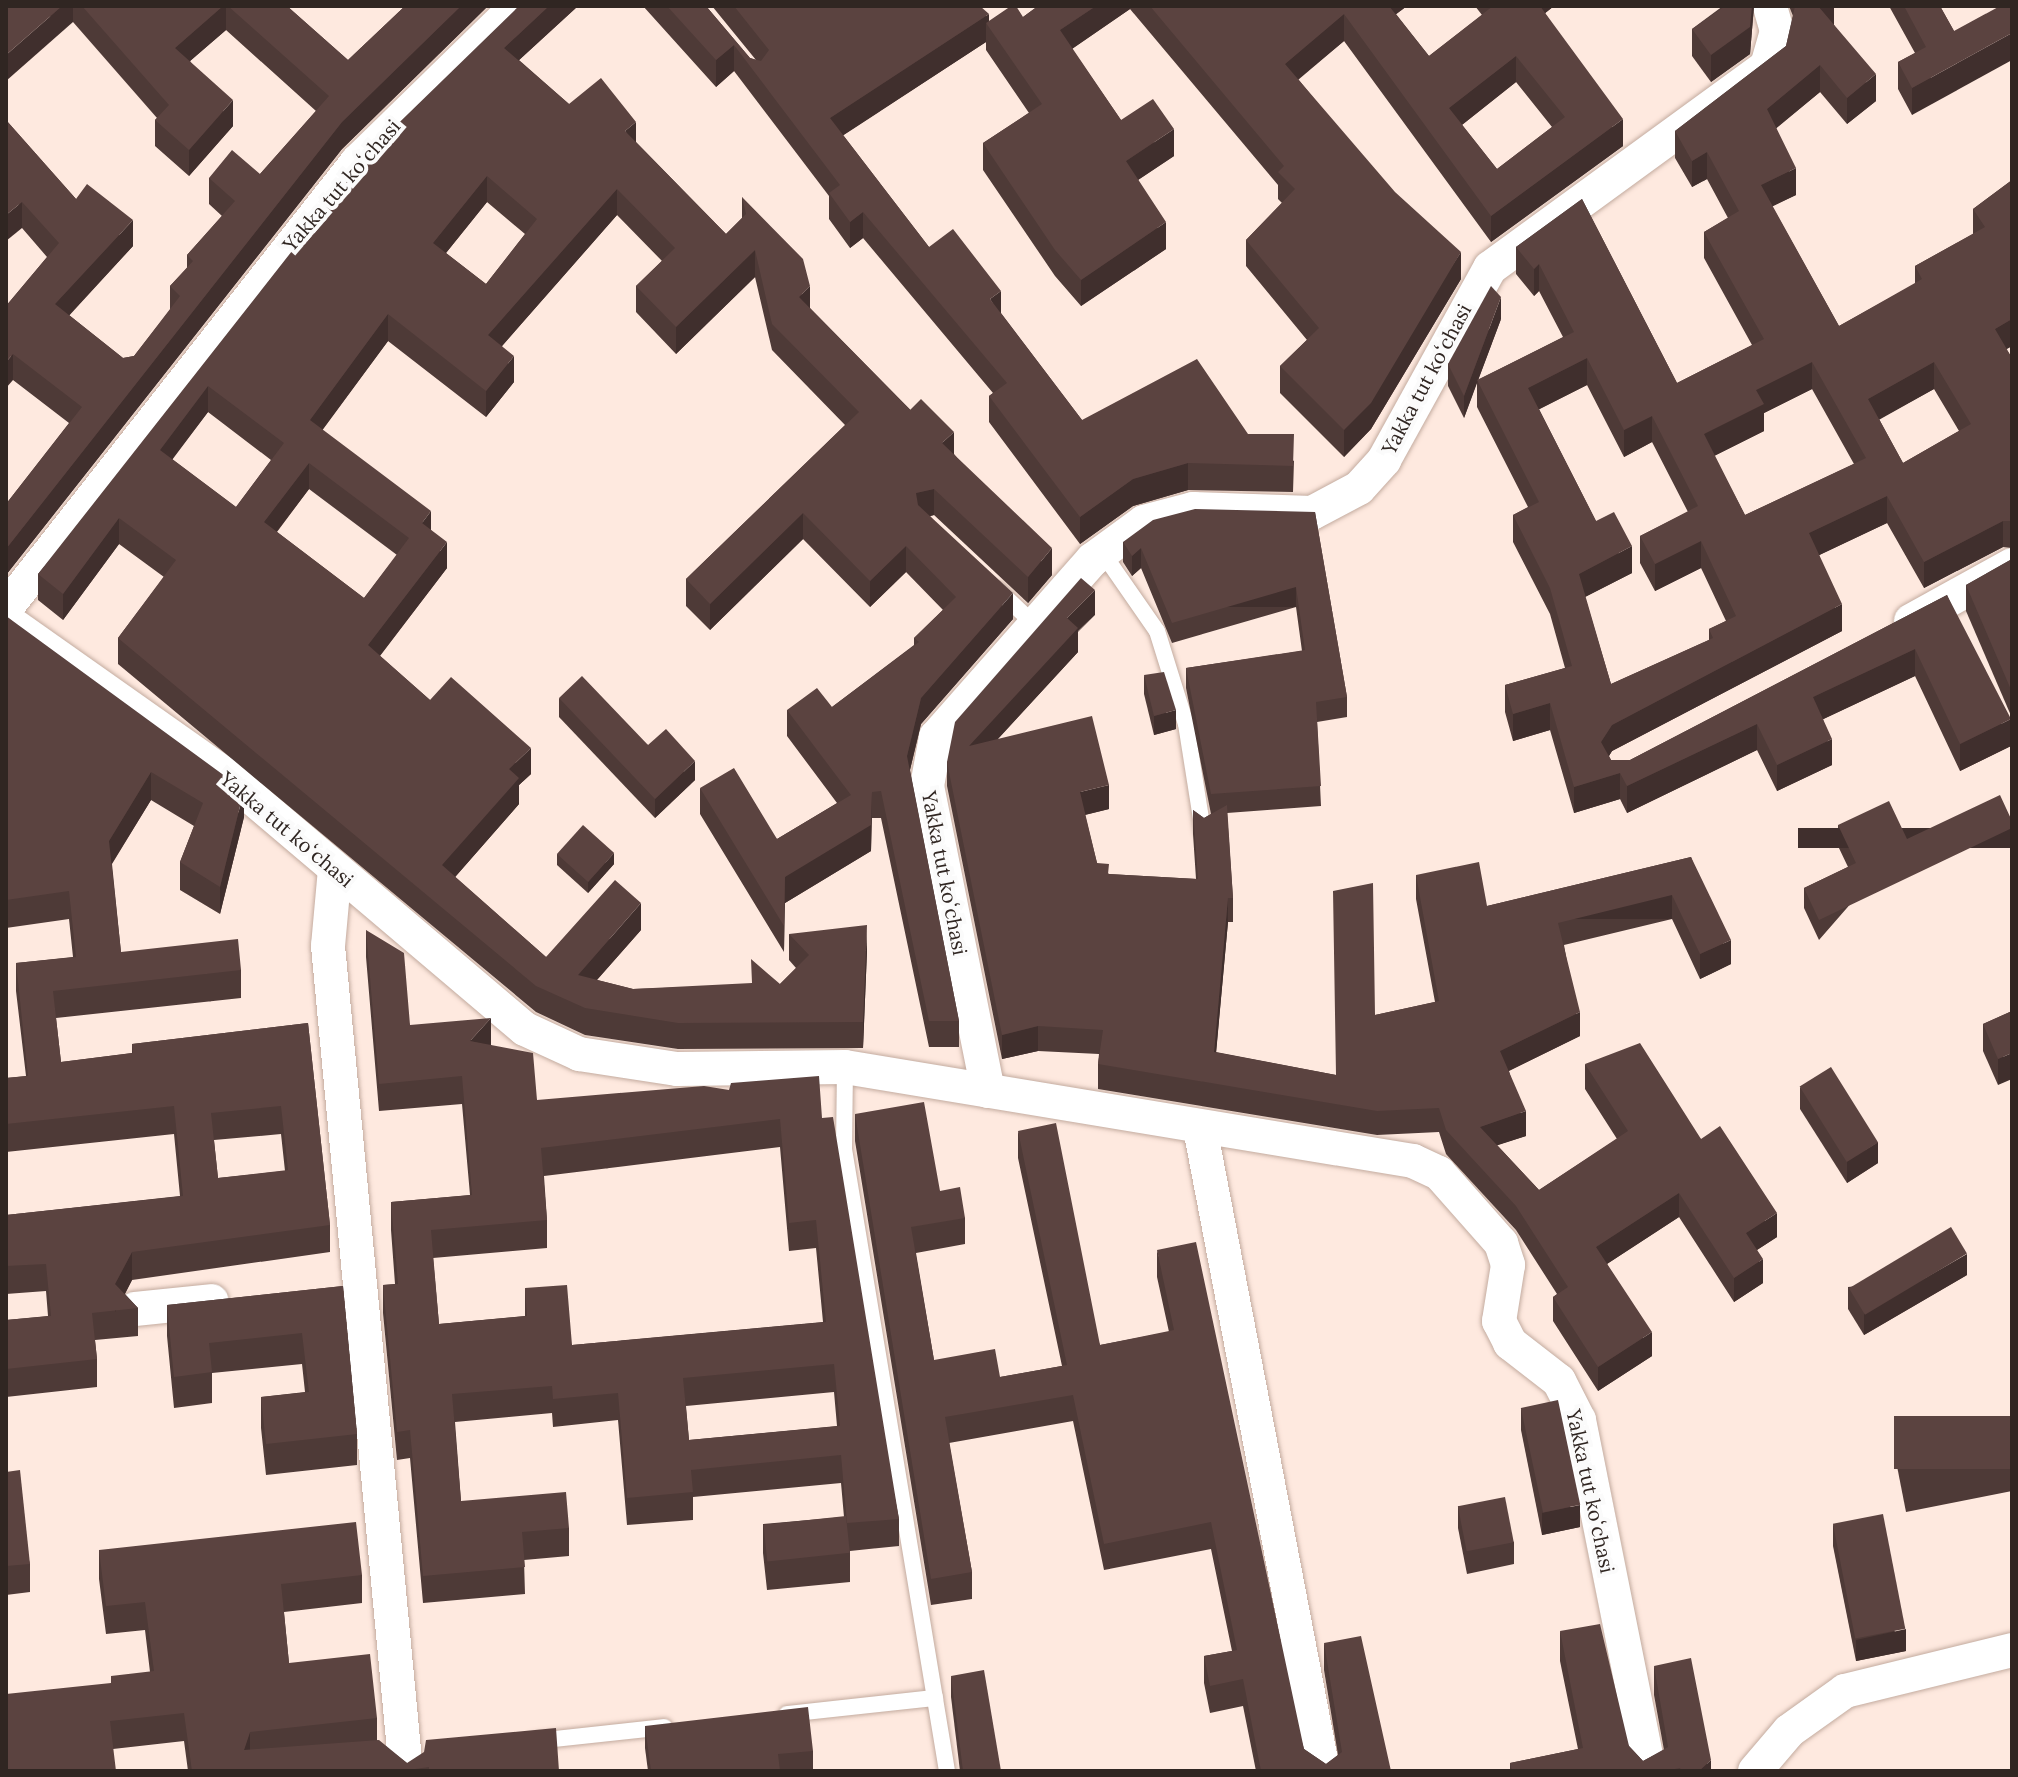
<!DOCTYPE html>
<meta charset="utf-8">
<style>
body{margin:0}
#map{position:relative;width:2018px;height:1777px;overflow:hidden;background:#fee9df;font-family:Lora,serif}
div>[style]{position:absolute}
.roads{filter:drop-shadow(0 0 2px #c3ab9f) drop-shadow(0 0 2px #c3ab9f)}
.service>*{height:16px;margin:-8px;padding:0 8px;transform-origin:8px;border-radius:8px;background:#fff}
.minor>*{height:34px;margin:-17px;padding:0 17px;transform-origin:17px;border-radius:17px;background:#fff}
.wall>*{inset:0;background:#4e3a37}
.shaded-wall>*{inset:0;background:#402f2d;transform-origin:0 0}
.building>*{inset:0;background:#5b4340;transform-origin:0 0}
span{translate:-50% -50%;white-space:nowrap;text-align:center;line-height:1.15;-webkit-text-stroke:8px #fbfbfb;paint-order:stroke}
.street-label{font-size:20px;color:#302622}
.frame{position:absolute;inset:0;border:8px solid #302622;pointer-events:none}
</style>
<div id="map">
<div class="roads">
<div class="service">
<i style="left:1102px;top:552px;width:96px;rotate:55.2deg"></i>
<i style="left:1157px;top:631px;width:97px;rotate:72.7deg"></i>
<i style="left:1186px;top:724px;width:108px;rotate:81deg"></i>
<i style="left:998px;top:590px;width:51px;rotate:43.4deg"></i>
<i style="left:845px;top:1067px;width:82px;rotate:90.7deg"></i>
<i style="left:844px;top:1149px;width:630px;rotate:80.6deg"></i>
<i style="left:787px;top:1714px;width:149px;rotate:-6.2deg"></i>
<i style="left:536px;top:1741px;width:129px;rotate:-6.2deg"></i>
</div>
<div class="minor">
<i style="left:6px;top:608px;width:569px;rotate:-51.78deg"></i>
<i style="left:358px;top:161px;width:222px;rotate:-44.3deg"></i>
<i style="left:6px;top:620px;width:267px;rotate:35.2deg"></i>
<i style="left:224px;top:774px;width:394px;rotate:40.3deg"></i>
<i style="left:525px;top:1029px;width:60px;rotate:24.8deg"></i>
<i style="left:579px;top:1054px;width:99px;rotate:8.7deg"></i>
<i style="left:677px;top:1069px;width:168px;rotate:-0.7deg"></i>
<i style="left:845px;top:1067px;width:576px;rotate:9.4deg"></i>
<i style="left:1413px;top:1161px;width:29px;rotate:25deg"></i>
<i style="left:1439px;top:1173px;width:94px;rotate:48.5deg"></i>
<i style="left:1501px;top:1243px;width:23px;rotate:72deg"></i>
<i style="left:1508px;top:1265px;width:57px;rotate:99.1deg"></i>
<i style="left:1499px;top:1321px;width:25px;rotate:63deg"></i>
<i style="left:1510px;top:1343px;width:62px;rotate:37.8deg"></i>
<i style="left:1559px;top:1381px;width:44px;rotate:62.9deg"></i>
<i style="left:1579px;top:1420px;width:358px;rotate:78.7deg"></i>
<i style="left:1911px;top:621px;width:115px;rotate:-29deg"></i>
<i style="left:335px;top:869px;width:77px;rotate:95.2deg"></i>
<i style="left:328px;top:946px;width:829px;rotate:84.6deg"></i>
<i style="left:988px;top:1091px;width:311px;rotate:-101.3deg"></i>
<i style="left:927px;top:786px;width:50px;rotate:-79.6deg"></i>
<i style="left:936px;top:737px;width:236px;rotate:-48.6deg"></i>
<i style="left:1092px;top:560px;width:64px;rotate:-36.2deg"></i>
<i style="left:1144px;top:522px;width:51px;rotate:-14.9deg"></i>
<i style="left:1193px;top:509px;width:119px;rotate:1.9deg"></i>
<i style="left:1312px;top:513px;width:53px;rotate:-28deg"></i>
<i style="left:1359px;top:488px;width:38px;rotate:-48deg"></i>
<i style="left:1384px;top:460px;width:219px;rotate:-61.1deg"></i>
<i style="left:1490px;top:268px;width:343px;rotate:-36.1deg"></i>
<i style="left:1767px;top:66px;width:36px;rotate:-74deg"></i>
<i style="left:1777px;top:31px;width:26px;rotate:-106deg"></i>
<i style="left:1200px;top:1128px;width:655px;rotate:79.17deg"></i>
<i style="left:135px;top:1309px;width:77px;rotate:-5.9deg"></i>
<i style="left:1755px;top:1771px;width:52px;rotate:-49.6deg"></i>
<i style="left:1789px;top:1731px;width:69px;rotate:-35.5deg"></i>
<i style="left:1845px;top:1691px;width:172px;rotate:-13.8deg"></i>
</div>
</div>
<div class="wall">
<i style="clip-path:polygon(6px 6px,287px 6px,348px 60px,405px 6px,488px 6px,342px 149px,6px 575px,6px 504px,69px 423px,13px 380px,6px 306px,47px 257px,22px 228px,6px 120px,76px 199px,133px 246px,69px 315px,123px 358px,134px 356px,170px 310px,170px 286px,187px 268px,187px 255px,222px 216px,209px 204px,209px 178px,260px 174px,316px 111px,226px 30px,190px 61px,233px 126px,189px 176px,155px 146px,155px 120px,157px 118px,73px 22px)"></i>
<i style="clip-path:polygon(evenodd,519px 6px,578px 6px,519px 60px,569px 104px,636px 142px,726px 234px,742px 218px,742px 197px,810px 308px,954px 454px,1052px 575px,1028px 603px,934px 515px,930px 516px,1013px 619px,921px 724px,910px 770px,959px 1021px,959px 1047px,929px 1047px,881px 818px,872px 818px,871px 851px,785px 903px,784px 952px,700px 814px,700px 788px,777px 839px,837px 803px,787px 736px,787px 710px,832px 707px,914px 645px,914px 638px,943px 610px,906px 572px,870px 607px,803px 539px,710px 630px,686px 606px,686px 579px,845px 425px,772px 350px,755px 277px,676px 354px,636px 312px,636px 286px,662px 261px,617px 215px,502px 346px,514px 382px,486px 417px,388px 341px,322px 430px,431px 530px,447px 568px,380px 656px,430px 700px,531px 774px,519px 785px,519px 804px,455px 877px,546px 957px,641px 930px,597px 980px,633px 989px,780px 984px,796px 968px,789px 960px,789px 934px,867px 951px,863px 1048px,678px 1049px,585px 1035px,536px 1012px,118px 664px,118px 638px,164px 577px,119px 544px,63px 620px,38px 600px,38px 574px,519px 6px,487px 202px,525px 234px,486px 284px,446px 253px,487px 202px,519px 6px,208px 412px,271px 460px,236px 507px,172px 459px,208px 412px,519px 6px,309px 489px,397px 555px,364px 598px,277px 532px,309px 489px)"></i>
<i style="clip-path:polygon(evenodd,643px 6px,706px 6px,750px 58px,756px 60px,712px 6px,980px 6px,989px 21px,1023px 17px,1038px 6px,1407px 6px,1396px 14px,1429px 56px,1482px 15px,1475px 6px,1554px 6px,1545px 13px,1623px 146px,1491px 242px,1344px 41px,1298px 79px,1461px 279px,1371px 429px,1344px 457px,1280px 393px,1280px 366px,1307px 340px,1246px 266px,1246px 240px,1282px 203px,1278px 199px,1278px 185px,1130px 9px,1072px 49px,1121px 120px,1174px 156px,1138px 180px,1166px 249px,1081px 306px,1055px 276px,983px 170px,983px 143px,1029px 113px,986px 50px,986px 42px,843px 135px,929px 247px,1001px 313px,1082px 420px,1248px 434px,1294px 461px,1293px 492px,1188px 490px,1133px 506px,1080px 544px,989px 422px,989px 396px,993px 393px,863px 238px,850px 248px,829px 219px,829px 196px,734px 71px,716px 87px,643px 6px,1516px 82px,1552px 127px,1497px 169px,1462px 125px,1516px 82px)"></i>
<i style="clip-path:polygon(1723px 6px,1754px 6px,1750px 54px,1711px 82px,1692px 56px,1692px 29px)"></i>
<i style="clip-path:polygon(evenodd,1789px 6px,1834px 6px,1834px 25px,1876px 101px,1847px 124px,1820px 92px,1776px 128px,1796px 195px,1772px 206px,1839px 326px,1915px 284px,1915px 266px,1973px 234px,1973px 209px,2012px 180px,2012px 346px,2006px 349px,2012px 358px,2012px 548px,2003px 547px,1924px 588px,1887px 523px,1819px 555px,1842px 631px,1612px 751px,1609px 756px,1611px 760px,1630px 760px,1947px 595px,2011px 746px,1960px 771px,1915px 676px,1823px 719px,1832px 765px,1777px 791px,1757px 750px,1627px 813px,1620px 799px,1574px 813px,1550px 730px,1513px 741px,1505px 712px,1505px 685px,1565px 668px,1550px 614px,1513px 542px,1513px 515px,1528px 507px,1477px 407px,1477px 382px,1464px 418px,1448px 386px,1448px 364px,1501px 319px,1478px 380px,1563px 337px,1539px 291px,1534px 296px,1516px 274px,1516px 247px,1582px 199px,1677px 383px,1752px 345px,1704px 258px,1704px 232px,1728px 218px,1707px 179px,1692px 187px,1675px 158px,1675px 131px,1786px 46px,1793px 16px,1789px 6px,1587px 385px,1624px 457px,1652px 442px,1688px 512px,1640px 536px,1640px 563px,1655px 591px,1701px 568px,1726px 621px,1709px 629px,1709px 640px,1611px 684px,1585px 597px,1632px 573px,1596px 521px,1539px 409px,1587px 385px,1789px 6px,1812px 389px,1854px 464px,1745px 515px,1714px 456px,1764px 431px,1764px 413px,1812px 389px,1789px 6px,1934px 389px,1959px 431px,1903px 463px,1879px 419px,1934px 389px)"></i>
<i style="clip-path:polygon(1889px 6px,1940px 6px,1954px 31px,1912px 115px,1898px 89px,1898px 62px,1915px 53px)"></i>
<i style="clip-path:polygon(1315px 512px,1347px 697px,1347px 717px,1317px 722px,1321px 806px,1227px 813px,1233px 898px,1233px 922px,1228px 922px,1216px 1052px,1336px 1075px,1375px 1015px,1435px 1002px,1416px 899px,1416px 875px,1487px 906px,1691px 857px,1731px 964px,1700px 979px,1672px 919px,1564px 945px,1580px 1036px,1509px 1071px,1526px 1136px,1497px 1145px,1539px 1190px,1617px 1139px,1585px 1089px,1585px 1064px,1701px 1139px,1777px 1237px,1757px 1250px,1763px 1283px,1734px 1302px,1679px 1217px,1607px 1264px,1652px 1356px,1598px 1391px,1553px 1321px,1553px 1297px,1557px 1294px,1516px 1230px,1446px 1154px,1439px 1132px,1377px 1135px,1098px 1089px,1098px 1064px,1099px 1054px,1038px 1051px,1002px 1059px,947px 786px,947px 762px,1095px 615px,1078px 631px,1078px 652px,998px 739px,1109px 809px,1085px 815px,1097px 863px,1109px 874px,1196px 879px,1193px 834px,1193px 810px,1204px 818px,1211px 814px,1186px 688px,1186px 668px,1302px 651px,1296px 607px,1172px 643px,1141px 568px,1132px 576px,1123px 562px,1123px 542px)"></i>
<i style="clip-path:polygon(2012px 559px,2012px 718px,1966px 611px,1966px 585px)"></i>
<i style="clip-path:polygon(evenodd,6px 616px,244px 817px,220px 914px,180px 890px,180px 862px,194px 826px,151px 800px,112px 864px,121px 952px,241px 970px,241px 998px,56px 1018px,61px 1062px,132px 1053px,132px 1044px,308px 1023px,330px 1225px,330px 1252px,132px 1280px,125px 1294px,138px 1308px,138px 1336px,95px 1340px,97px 1359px,97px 1387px,6px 1397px,6px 1320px,48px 1316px,46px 1291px,6px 1294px,6px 1215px,180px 1196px,174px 1134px,6px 1152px,6px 1078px,26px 1076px,16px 991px,16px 963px,73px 957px,69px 919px,6px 928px,6px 616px,281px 1134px,285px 1171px,218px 1178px,214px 1140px,281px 1134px)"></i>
<i style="clip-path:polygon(1144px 675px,1176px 729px,1154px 735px,1144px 694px)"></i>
<i style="clip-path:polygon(559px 698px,648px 745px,695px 780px,655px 818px,559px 717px)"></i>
<i style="clip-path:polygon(1838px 825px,1907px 839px,1819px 940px,1804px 908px,1804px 888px,1848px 867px,1838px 846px)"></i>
<i style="clip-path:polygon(557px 854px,614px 864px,588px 893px,557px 865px)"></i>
<i style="clip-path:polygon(evenodd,366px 930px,410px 1025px,491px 1045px,537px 1100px,822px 1118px,899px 1519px,899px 1546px,850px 1551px,850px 1582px,767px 1590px,763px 1553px,763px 1524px,844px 1517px,841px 1483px,693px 1497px,693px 1520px,627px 1525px,618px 1420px,553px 1427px,552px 1413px,455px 1422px,461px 1501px,569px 1528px,569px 1556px,524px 1560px,525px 1594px,423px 1603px,410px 1458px,397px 1460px,383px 1313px,383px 1285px,395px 1284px,391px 1230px,391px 1202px,470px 1195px,462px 1104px,379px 1111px,366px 957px,366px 930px,780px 1147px,789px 1251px,816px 1248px,823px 1322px,572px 1345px,525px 1288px,525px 1316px,439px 1324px,433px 1258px,547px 1248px,547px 1220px,544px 1176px,780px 1147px,366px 930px,834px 1392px,837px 1426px,689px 1440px,686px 1406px,834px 1392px)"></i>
<i style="clip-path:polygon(2012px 1011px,1998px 1085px,1983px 1051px,1983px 1024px)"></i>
<i style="clip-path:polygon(1800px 1087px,1878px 1163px,1847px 1183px,1800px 1109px)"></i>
<i style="clip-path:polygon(855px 1114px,940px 1191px,965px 1218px,965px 1244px,916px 1253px,934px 1360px,1000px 1377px,1062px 1366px,1018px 1158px,1018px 1131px,1100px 1345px,1169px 1332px,1157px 1277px,1157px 1250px,1304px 1749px,1326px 1764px,1338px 1755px,1324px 1670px,1324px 1643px,1391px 1771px,1256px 1771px,1243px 1706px,1210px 1713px,1204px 1683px,1204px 1656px,1232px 1651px,1211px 1549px,1104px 1570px,1073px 1421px,949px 1443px,972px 1572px,972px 1599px,931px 1605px,855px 1141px)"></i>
<i style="clip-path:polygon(1967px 1275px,1864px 1335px,1848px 1309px,1848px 1287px)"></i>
<i style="clip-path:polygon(343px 1286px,357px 1434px,357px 1465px,266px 1475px,261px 1428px,261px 1397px,305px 1392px,302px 1364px,212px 1373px,212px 1403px,174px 1408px,167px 1336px,167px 1305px)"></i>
<i style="clip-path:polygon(1521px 1408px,1580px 1527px,1542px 1535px,1521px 1430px)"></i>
<i style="clip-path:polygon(2012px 1416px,2012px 1491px,1906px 1512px,1896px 1461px,1896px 1439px)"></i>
<i style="clip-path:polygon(6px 1472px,30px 1564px,30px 1592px,6px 1595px)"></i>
<i style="clip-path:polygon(1458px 1506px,1514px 1542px,1514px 1564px,1467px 1574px,1458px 1528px)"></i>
<i style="clip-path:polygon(1833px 1524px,1906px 1651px,1856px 1661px,1833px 1546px)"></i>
<i style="clip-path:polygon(99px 1550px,362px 1575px,362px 1603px,284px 1612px,289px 1663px,377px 1718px,377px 1740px,407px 1763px,559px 1771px,188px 1771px,184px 1741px,113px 1749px,6px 1771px,111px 1683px,150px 1672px,145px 1630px,106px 1634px,99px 1579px)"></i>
<i style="clip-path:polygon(1560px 1631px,1629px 1746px,1643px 1761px,1664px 1750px,1654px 1695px,1654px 1666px,1711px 1771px,1510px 1771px,1510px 1763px,1578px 1749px,1560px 1661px)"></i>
<i style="clip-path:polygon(951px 1676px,1001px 1771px,960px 1771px,951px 1697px)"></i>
<i style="clip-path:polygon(645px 1726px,813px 1751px,813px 1771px,648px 1771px,645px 1748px)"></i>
</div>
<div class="shaded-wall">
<i style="clip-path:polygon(62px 6px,73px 6px,73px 22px,6px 81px,6px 55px)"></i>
<i style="clip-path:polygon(223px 6px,226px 6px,226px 30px,175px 74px,175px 48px)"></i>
<i style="clip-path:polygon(461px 6px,488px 6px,342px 149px,6px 575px,6px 549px,342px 122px)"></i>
<i style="clip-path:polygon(549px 6px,578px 6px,504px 74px,504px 48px)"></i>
<i style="clip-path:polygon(1096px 6px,1130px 6px,1130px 9px,1060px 57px,1060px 30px)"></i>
<i style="clip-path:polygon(1383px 6px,1407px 6px,1383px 24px)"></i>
<i style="clip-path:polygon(1533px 6px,1554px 6px,1533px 23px)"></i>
<i style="clip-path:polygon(1752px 6px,1754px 6px,1750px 54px,1711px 82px,1711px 55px)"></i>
<i style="clip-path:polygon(1818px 6px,1834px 6px,1834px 26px)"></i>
<i style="clip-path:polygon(989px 14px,989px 26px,986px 23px,986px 42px,830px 144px,830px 118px)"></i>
<i style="clip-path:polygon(1344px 14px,1344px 41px,1285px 91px,1285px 64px)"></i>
<i style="clip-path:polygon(2012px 33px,2012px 60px,1912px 115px,1912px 88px)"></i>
<i style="clip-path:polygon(734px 45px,734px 71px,716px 87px,716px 60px)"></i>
<i style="clip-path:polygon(1516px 56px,1516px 82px,1449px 135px,1449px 108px)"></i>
<i style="clip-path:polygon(1820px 65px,1820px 92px,1767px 136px,1767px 109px)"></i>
<i style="clip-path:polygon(1876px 74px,1876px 101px,1847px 124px,1847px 98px)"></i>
<i style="clip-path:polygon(233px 100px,233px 126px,189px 176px,189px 150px)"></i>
<i style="clip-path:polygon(1623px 119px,1623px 146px,1491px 242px,1491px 216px)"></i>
<i style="clip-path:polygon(636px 122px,636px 149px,625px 131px)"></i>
<i style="clip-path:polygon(1174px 129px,1174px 156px,1126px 188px,1126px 161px)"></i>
<i style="clip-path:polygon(1707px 152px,1707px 179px,1692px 187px,1692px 161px)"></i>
<i style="clip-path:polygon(1796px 168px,1796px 195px,1761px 212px,1761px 185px)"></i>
<i style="clip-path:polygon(487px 176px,487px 202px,433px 269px,433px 243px)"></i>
<i style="clip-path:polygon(617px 189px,617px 215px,488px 362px,488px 335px)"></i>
<i style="clip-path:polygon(22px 202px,22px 228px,6px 241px,6px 215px)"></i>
<i style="clip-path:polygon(863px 212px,863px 238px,850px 248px,850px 222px)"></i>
<i style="clip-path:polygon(133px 220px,133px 246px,55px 331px,55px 304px)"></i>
<i style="clip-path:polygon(1166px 222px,1166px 249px,1081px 306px,1081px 280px)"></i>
<i style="clip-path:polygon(755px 250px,755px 277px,676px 354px,676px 327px)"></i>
<i style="clip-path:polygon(1461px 252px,1461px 279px,1371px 429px,1344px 457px,1344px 430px)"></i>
<i style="clip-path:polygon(1539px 264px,1539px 291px,1534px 296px,1534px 269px)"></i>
<i style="clip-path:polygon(810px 286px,810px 313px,799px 297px)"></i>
<i style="clip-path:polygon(1001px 291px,1001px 317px,990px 299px)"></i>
<i style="clip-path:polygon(1501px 297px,1501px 319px,1464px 418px,1464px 396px)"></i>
<i style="clip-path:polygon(388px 314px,388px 341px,310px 447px,310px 420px)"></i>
<i style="clip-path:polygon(2012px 319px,2012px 346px,1995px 356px,1995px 329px)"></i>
<i style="clip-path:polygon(13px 354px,13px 380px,6px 388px,6px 362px)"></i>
<i style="clip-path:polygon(514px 356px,514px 382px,486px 417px,486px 391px)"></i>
<i style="clip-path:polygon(1587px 358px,1587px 385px,1528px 415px,1528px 388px)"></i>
<i style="clip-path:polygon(1812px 362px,1812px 389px,1764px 413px,1764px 431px,1704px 461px,1704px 434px,1756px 390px)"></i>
<i style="clip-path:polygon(1934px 362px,1934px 389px,1868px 426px,1868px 399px)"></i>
<i style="clip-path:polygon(208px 386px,208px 412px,160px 476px,160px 450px)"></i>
<i style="clip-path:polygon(1652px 416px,1652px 442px,1624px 457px,1624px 430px)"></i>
<i style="clip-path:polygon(954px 432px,954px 459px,942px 443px)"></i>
<i style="clip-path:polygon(309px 463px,309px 489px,264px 548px,264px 522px)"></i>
<i style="clip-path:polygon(1188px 463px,1188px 490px,1133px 506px,1080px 544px,1080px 517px,1133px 479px)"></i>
<i style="clip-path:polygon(934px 489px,934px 515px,916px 520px,916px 493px)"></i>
<i style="clip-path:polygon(1887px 496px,1887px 523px,1809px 560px,1809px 533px)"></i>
<i style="clip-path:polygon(431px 511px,431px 537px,422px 523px)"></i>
<i style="clip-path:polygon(803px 513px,803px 539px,710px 630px,710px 604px)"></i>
<i style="clip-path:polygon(119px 518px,119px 544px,63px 620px,63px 594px)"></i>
<i style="clip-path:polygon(2003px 521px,2003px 547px,1924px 588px,1924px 562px)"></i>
<i style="clip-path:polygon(1701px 541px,1701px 568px,1655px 591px,1655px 564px)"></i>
<i style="clip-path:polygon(447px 542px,447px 568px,368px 671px,368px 645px)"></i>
<i style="clip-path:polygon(906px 546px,906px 572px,870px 607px,870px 581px)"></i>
<i style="clip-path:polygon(1632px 546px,1632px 573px,1579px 600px,1579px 574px)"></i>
<i style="clip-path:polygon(1052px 548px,1052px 575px,1028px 603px,1028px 577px)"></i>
<i style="clip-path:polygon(1141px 548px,1141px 568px,1132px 576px,1132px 556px)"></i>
<i style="left:1296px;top:587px;width:20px;height:129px;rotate:90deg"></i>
<i style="clip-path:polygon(1095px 590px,1095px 615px,1078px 631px,1078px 652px,969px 770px,969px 746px,1067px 618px)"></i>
<i style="clip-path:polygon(1013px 593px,1013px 619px,921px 724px,907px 782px,907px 756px,921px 698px)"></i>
<i style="clip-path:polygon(1842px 604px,1842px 631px,1612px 751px,1601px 769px,1601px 742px,1612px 725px)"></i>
<i style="clip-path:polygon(1915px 649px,1915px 676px,1813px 724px,1813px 697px)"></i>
<i style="clip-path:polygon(1550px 703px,1550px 730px,1513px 741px,1513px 714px)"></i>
<i style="clip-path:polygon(1176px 710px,1176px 729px,1154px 735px,1154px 716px)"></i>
<i style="clip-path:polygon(2011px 719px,2011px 746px,1960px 771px,1960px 744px)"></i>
<i style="clip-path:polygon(1757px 724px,1757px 750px,1627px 813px,1627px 786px)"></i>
<i style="clip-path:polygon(1832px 739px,1832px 765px,1777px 791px,1777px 765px)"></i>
<i style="clip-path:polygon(531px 748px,531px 774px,519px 785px,519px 804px,442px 892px,442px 865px,509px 769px)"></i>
<i style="clip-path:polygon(695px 761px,695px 780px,655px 818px,655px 799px)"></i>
<i style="clip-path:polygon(151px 772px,151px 800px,109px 868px,109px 841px)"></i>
<i style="clip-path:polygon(1620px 773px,1620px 799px,1574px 813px,1574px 787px)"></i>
<i style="clip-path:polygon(1109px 785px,1109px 809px,1080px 816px,1080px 792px)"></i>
<i style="clip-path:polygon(244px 790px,244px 817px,220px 914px,220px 887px)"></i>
<i style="clip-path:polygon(872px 792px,871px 851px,785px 903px,784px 952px,785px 877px)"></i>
<i style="left:2012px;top:828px;width:20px;height:214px;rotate:90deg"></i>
<i style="clip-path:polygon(614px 853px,614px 864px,588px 893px,588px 882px)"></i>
<i style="left:1672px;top:895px;width:24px;height:117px;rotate:90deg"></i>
<i style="clip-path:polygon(1228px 898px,1228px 922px,1214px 1076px,1214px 1052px)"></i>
<i style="clip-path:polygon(641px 903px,641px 930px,578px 1001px,578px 975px)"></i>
<i style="clip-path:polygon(867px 925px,867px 951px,863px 1048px,863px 1022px)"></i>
<i style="clip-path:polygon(1731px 940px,1731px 964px,1700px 979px,1700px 954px)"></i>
<i style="clip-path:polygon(1580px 1012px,1580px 1036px,1500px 1075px,1500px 1051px)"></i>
<i style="clip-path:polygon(491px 1018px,491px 1046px,470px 1041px)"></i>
<i style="clip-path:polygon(1038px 1026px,1038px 1051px,1002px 1059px,1002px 1035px)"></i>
<i style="clip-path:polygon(2012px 1053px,2012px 1079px,1998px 1085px,1998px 1059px)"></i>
<i style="clip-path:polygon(1526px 1111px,1526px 1136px,1480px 1151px,1480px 1127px)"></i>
<i style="clip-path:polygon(1878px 1142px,1878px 1163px,1847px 1183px,1847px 1161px)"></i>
<i style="clip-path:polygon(1679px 1193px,1679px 1217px,1596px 1271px,1596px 1247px)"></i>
<i style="clip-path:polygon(1777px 1213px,1777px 1237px,1746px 1257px,1746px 1233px)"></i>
<i style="clip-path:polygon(132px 1252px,132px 1280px,115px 1312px,115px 1284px)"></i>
<i style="clip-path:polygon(1967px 1254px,1967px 1275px,1864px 1335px,1864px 1313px)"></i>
<i style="clip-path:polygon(1763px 1259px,1763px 1283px,1734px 1302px,1734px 1278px)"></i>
<i style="clip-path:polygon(1652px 1332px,1652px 1356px,1598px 1391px,1598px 1367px)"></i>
<i style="clip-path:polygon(1580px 1505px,1580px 1527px,1542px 1535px,1542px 1513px)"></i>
<i style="clip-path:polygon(1906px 1629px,1906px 1651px,1856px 1661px,1856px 1640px)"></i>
<i style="clip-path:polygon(250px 1732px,250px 1760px,244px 1750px)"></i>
<i style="clip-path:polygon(1711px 1760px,1711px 1771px,1699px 1771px)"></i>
</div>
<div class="building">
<i style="clip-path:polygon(6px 6px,62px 6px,6px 55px)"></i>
<i style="clip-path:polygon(82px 6px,223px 6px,175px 48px,233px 100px,189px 150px,155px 120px,169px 105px)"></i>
<i style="clip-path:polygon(228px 6px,287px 6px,348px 60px,405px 6px,461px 6px,342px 122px,6px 549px,6px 504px,82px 407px,13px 354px,6px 362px,6px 306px,59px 243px,22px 202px,6px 215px,6px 120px,76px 199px,87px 184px,133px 220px,55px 304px,123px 358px,134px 356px,180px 296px,170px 286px,193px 261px,187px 255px,235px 201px,209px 178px,232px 150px,260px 174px,329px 96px)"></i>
<i style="clip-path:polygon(evenodd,519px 6px,549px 6px,504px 48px,569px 104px,601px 78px,636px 122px,625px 131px,726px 234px,746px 214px,742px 197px,803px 259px,810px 286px,799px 297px,910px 410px,921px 399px,954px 432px,942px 443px,1052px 548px,1028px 577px,934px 489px,916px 493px,918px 505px,1013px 593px,921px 698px,907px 756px,959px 1021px,929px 1021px,881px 791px,872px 792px,871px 825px,785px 877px,784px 926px,700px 788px,734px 768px,777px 839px,851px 795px,787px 710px,817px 688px,832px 707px,919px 642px,914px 638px,956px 597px,906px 546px,870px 581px,803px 513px,710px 604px,686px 579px,859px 412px,772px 324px,755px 250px,676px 327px,636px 286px,675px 248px,617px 189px,488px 335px,514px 356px,486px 391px,388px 314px,310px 420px,431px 511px,422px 523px,447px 542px,368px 645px,430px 700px,451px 677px,531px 748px,509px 769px,519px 778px,442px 865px,546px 957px,615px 880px,641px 903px,578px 975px,633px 989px,752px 983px,751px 959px,780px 984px,809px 955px,789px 934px,867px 925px,863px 1022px,678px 1023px,585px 1008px,536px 986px,118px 638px,176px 560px,119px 518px,63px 594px,38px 574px,373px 148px,519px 6px,487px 176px,537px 219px,486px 284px,433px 243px,487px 176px,519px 6px,208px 386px,284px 443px,236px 507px,160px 450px,208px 386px,519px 6px,309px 463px,409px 538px,364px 598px,264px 522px,309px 463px)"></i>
<i style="clip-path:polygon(667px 6px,706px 6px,750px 58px,761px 61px,769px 50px,734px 6px,980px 6px,989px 14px,830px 118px,929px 247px,953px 229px,1001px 291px,990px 299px,1082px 420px,1197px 359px,1248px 434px,1294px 434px,1293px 466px,1188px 463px,1133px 479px,1080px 517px,989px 396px,1007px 383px,863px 212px,850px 222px,829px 193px,840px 185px,734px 45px,716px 60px)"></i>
<i style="clip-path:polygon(1011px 6px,1016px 6px,1023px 17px,1038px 6px,1096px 6px,1060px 30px,1121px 120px,1153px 99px,1174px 129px,1126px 161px,1166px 222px,1081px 280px,1055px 250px,983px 143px,1042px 104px,986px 23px)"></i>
<i style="clip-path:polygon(evenodd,1150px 6px,1389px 6px,1429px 56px,1493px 6px,1540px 6px,1623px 119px,1491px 216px,1344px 14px,1285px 64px,1395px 192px,1461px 252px,1371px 403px,1344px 430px,1280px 366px,1319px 328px,1246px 240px,1295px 189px,1278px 172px,1284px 166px,1150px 6px,1516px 56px,1565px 117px,1497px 169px,1449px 108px,1516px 56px)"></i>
<i style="clip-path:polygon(1725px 6px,1752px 6px,1750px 27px,1711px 55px,1692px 29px)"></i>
<i style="clip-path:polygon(evenodd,1795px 6px,1818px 6px,1876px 74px,1847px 98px,1820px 65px,1767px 109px,1796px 168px,1761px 185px,1839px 326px,1922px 279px,1915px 266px,1985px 227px,1973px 209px,2012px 180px,2012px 319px,1995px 329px,2012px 358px,2012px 521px,2003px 521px,1924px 562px,1887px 496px,1809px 533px,1842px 604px,1612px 725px,1601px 742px,1611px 760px,1630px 760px,1947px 595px,2011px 719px,1960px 744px,1915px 649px,1813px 697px,1832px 739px,1777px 765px,1757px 724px,1627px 786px,1620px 773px,1574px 787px,1550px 703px,1513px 714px,1505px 685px,1572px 666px,1550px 588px,1513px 515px,1539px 502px,1477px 380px,1574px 332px,1539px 264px,1534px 269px,1516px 247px,1582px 199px,1677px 383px,1764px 339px,1704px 232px,1739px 211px,1707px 152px,1692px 161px,1675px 131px,1786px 46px,1795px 6px,1587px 358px,1624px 430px,1652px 416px,1698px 506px,1640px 536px,1655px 564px,1701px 541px,1736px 616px,1709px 629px,1713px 638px,1611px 684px,1579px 574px,1632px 546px,1614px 512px,1596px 521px,1528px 388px,1587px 358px,1795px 6px,1812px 362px,1866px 458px,1745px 515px,1704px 434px,1764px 404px,1756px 390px,1812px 362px,1795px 6px,1934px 362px,1971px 424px,1903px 463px,1868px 399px,1934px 362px)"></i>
<i style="clip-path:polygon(1904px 6px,1940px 6px,1954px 31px,2000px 6px,2012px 6px,2012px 33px,1912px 88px,1898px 62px,1926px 47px)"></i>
<i style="clip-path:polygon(1491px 286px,1501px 297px,1464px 396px,1448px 364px)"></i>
<i style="clip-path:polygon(1195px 509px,1315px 512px,1347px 697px,1316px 702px,1321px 786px,1211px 794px,1186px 668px,1305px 650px,1296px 587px,1172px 623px,1141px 548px,1132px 556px,1123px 542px,1153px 520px)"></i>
<i style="clip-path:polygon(2012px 559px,2012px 692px,1966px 585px)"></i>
<i style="clip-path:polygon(1081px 578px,1095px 590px,1067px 618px,1078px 628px,969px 746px,1092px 716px,1109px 785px,1080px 792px,1097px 863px,1109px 864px,1108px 874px,1198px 879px,1193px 810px,1204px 818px,1227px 805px,1233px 898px,1228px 898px,1214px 1052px,1336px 1075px,1333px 891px,1373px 883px,1375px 1015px,1439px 1001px,1416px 875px,1479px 862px,1487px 906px,1691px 857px,1731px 940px,1700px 954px,1672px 895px,1558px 923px,1580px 1012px,1500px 1051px,1526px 1111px,1480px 1127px,1539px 1190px,1628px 1131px,1585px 1064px,1640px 1043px,1701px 1139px,1720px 1126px,1777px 1213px,1746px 1233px,1763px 1259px,1734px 1278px,1679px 1193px,1596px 1247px,1652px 1332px,1598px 1367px,1553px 1297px,1568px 1287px,1516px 1206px,1446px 1130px,1439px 1108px,1377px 1111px,1098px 1064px,1103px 1030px,1038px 1026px,1002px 1035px,947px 762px,955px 722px)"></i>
<i style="clip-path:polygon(evenodd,6px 616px,244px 790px,220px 887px,180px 862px,203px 803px,151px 772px,109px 841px,121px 952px,238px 939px,241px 970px,53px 991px,61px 1062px,133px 1053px,132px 1044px,308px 1023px,330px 1225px,132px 1252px,115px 1284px,138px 1308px,92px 1313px,97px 1359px,6px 1369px,6px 1320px,51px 1316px,46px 1264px,6px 1266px,6px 1215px,183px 1196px,174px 1106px,6px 1124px,6px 1078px,28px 1076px,16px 963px,76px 957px,69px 891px,6px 900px,6px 616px,281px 1106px,288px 1170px,218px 1178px,211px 1113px,281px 1106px)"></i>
<i style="clip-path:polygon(1164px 672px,1176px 710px,1154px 716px,1144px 675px)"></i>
<i style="clip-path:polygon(582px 676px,648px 745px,666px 729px,695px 761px,655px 799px,559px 698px)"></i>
<i style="clip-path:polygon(2000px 795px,2012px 821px,2012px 828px,1819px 920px,1804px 888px,1856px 863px,1838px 825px,1889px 801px,1907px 839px)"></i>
<i style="left:583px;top:825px;width:42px;height:39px;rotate:42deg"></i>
<i style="clip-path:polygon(evenodd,366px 930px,404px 953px,410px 1025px,491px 1018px,470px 1041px,533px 1053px,537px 1100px,704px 1086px,729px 1090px,731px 1083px,819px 1076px,822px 1118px,833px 1117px,899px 1519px,847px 1523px,841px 1455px,691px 1470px,693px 1492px,627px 1498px,618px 1393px,553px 1399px,552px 1386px,452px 1394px,461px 1501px,566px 1492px,569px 1528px,522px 1532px,525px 1567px,423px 1576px,410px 1430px,397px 1432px,383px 1285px,398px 1284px,391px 1202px,472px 1195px,462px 1076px,379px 1084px,366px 930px,780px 1119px,789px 1223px,816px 1220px,826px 1322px,572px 1345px,567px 1285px,525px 1288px,527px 1316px,439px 1324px,431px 1230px,547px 1220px,541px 1148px,780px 1119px,366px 930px,834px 1364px,840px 1426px,689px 1440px,683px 1378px,834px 1364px)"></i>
<i style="clip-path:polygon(2012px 1011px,2012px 1053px,1998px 1059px,1983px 1024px)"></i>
<i style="left:1831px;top:1067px;width:89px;height:37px;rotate:58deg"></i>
<i style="clip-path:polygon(924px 1102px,940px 1191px,960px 1187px,965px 1218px,911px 1227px,934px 1360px,995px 1349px,1000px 1377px,1067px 1365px,1018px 1131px,1056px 1123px,1100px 1345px,1174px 1330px,1157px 1250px,1196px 1242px,1304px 1749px,1326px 1764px,1342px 1752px,1324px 1643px,1361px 1636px,1391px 1771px,1261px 1771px,1243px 1679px,1210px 1686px,1204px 1656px,1237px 1650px,1211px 1522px,1104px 1544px,1073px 1395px,945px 1417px,972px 1572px,931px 1579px,855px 1114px)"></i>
<i style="left:1951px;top:1227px;width:31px;height:119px;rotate:59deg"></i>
<i style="clip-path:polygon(343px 1286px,357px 1434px,266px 1444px,261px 1397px,309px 1392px,302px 1333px,209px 1343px,212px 1372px,174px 1377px,167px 1305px)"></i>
<i style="left:1558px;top:1400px;width:107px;height:38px;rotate:78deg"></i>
<i style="left:2012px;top:1416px;width:53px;height:118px;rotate:90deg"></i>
<i style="clip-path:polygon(20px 1470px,30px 1564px,6px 1566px,6px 1472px)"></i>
<i style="left:1505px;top:1497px;width:46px;height:48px;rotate:79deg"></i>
<i style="left:1883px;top:1514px;width:117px;height:51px;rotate:79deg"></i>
<i style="left:846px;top:1516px;width:37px;height:83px;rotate:84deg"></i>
<i style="clip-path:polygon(356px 1522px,362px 1575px,281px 1584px,289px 1663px,370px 1654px,377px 1718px,250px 1732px,244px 1750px,379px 1740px,407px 1763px,424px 1752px,426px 1740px,556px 1728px,559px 1771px,429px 1771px,429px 1767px,401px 1771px,192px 1771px,184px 1713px,110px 1721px,116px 1771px,6px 1771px,6px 1694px,111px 1683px,111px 1676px,154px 1671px,145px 1602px,106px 1606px,99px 1550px)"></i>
<i style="clip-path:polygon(1600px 1624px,1629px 1746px,1643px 1761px,1668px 1747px,1654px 1666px,1691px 1658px,1711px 1760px,1699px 1771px,1681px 1771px,1680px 1768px,1665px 1771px,1512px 1771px,1510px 1763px,1583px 1748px,1560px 1631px)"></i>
<i style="clip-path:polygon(984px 1670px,1001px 1771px,963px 1771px,951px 1676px)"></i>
<i style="clip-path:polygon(808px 1707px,813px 1751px,778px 1754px,780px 1771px,651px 1771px,645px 1726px)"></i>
</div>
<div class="street-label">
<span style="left:341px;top:185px;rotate:-49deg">Yakka tut koʻchasi</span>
<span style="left:1426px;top:379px;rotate:-62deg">Yakka tut koʻchasi</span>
<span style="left:287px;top:829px;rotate:40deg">Yakka tut koʻchasi</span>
<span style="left:945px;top:873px;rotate:79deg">Yakka tut koʻchasi</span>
<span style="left:1591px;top:1491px;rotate:78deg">Yakka tut koʻchasi</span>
</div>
<div class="frame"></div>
</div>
